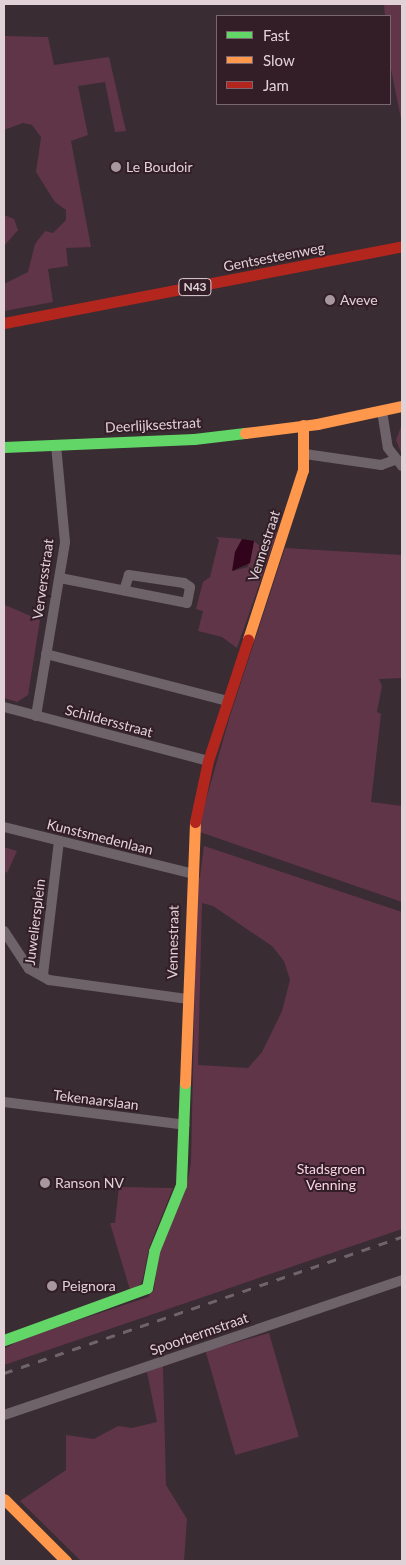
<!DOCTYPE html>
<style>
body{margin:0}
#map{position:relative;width:406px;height:1565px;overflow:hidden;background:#392c32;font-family:Lato,sans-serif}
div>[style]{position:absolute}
.green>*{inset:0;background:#613548;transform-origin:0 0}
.water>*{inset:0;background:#32041c}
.street>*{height:10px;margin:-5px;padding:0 5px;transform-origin:5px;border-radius:5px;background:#6e6368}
.fast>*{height:11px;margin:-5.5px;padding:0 5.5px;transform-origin:5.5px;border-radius:5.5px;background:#63d668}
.slow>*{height:11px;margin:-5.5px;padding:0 5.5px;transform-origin:5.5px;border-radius:5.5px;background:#ff974d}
.jam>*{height:11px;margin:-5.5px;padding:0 5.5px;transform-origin:5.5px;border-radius:5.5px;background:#b3261e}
.rail>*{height:3px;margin-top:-1.5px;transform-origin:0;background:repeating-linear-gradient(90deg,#6f6469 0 9px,transparent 0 18px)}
.dots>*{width:14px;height:14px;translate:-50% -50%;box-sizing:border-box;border:2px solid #331e27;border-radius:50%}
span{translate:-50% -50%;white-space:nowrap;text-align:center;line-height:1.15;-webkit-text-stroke:4px #331e27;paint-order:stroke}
.shield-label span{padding:1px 4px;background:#331e27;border:1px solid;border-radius:4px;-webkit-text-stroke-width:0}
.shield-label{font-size:12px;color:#e1d2d8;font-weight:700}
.poi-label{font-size:14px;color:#e1d2d8}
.left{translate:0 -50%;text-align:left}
.street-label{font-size:14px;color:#e1d2d8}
.park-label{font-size:14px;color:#fad3e3}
.frame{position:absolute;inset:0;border:5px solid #e1d2d8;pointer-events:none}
.legend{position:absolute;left:216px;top:15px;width:175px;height:90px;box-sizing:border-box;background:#331e27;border:1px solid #79666e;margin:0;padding:6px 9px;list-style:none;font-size:15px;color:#e1d2d8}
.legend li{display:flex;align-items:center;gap:10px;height:25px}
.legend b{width:25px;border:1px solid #79666e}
</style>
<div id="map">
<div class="green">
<i style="clip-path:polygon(384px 4px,402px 4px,402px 124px,390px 64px,390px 16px,385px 16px)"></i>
<i style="clip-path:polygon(4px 36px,48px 37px,54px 65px,109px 57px,126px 131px,115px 132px,105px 82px,78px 86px,88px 135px,71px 141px,91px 247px,66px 248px,68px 266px,48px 269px,53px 302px,4px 311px,4px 284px,28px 272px,35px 244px,45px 231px,53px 233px,66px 220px,66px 210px,55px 202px,36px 172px,41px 137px,32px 125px,23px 123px,4px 130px)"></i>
<i style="clip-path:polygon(4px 215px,14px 219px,18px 230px,4px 246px)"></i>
<i style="clip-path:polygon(402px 424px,402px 455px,396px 440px)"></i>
<i style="clip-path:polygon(272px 529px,277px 533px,237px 648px,222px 637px,198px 631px,203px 611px,196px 609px,203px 582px,210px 577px,219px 540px,216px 537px,242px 539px,235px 552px,233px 571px,248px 567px,254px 541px,260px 546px)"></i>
<i style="clip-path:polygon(285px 548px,402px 555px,402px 678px,379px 679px,382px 686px,377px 712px,381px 714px,371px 802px,402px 806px,402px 902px,197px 831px,230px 716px)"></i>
<i style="clip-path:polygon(5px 605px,40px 620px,28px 695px,17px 702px,4px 698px)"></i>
<i style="clip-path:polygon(evenodd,204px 846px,402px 912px,402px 1229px,4px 1365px,4px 1349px,22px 1339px,148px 1297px,154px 1289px,160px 1246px,188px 1179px,191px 1163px,197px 877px,200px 877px,204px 846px,202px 903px,213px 906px,272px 946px,284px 961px,290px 980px,282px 1011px,262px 1052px,248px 1068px,198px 1065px,202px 903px)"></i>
<i style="clip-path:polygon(4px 847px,17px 851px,7px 873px,4px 871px)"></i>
<i style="clip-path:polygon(119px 1187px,173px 1188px,149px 1248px,143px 1278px,141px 1284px,130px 1290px,110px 1223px,115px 1223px)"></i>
<i style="left:269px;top:1333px;width:108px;height:66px;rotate:74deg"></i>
<i style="clip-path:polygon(163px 1366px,166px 1485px,187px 1519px,184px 1561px,81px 1561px,20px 1501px,66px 1470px,66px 1435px,94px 1439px,118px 1426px,132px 1428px,157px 1422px,147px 1372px)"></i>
</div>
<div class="water">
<i style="clip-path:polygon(242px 539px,254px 541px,250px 563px,232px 571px,235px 552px)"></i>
</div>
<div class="street">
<i style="left:382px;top:411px;width:37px;rotate:81deg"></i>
<i style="left:388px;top:448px;width:23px;rotate:52deg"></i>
<i style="left:305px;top:454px;width:77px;rotate:8.2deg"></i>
<i style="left:381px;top:465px;width:15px;rotate:-20deg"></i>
<i style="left:60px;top:578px;width:129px;rotate:11.1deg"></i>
<i style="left:187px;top:603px;width:16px;rotate:-79deg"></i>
<i style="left:190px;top:587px;width:7px;rotate:-146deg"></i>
<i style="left:184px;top:583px;width:56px;rotate:-171.7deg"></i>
<i style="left:129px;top:575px;width:16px;rotate:108deg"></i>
<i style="left:46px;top:654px;width:188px;rotate:14.5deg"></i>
<i style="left:4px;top:707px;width:211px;rotate:14.8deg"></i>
<i style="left:36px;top:716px;width:176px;rotate:-80.5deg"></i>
<i style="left:65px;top:542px;width:97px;rotate:-95.3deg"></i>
<i style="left:4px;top:827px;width:192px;rotate:13.9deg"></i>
<i style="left:4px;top:931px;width:45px;rotate:56.7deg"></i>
<i style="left:29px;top:969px;width:23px;rotate:29deg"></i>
<i style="left:49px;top:980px;width:139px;rotate:7.8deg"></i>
<i style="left:43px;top:975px;width:135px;rotate:-83.2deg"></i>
<i style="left:4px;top:1102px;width:182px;rotate:7.2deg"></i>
<i style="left:4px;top:1415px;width:420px;rotate:-18.7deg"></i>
</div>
<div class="fast">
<i style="left:4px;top:447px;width:190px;rotate:-2.4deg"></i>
<i style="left:194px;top:439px;width:51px;rotate:-6.7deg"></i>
<i style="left:4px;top:1340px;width:152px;rotate:-20deg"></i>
<i style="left:147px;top:1288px;width:38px;rotate:-79deg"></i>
<i style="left:154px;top:1251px;width:71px;rotate:-67.8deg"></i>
<i style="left:181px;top:1185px;width:102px;rotate:-87.8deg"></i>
</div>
<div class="slow">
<i style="left:245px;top:433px;width:73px;rotate:-7.1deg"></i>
<i style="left:317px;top:424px;width:87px;rotate:-12deg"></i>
<i style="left:248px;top:639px;width:178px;rotate:-72deg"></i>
<i style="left:303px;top:470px;width:45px;rotate:-90deg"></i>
<i style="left:185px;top:1083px;width:261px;rotate:-87.8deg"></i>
<i style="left:4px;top:1499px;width:88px;rotate:45deg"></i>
</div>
<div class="jam">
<i style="left:4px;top:323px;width:405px;rotate:-10.9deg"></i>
<i style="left:195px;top:822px;width:62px;rotate:-78deg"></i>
<i style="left:208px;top:761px;width:128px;rotate:-71.8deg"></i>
</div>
<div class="rail">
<i style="left:4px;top:1373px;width:421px;rotate:-18.9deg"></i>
</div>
<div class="dots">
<i style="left:116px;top:167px;background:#a6989e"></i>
<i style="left:330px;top:300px;background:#a6989e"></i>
<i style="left:45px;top:1183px;background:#a6989e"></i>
<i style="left:52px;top:1286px;background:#a6989e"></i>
</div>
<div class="shield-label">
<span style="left:195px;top:287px">N43</span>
</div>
<div class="poi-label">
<span class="left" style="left:126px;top:167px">Le Boudoir</span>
<span class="left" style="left:340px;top:300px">Aveve</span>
<span class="left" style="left:55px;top:1183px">Ranson NV</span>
<span class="left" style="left:62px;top:1286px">Peignora</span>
</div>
<div class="street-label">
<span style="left:274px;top:257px;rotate:-11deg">Gentsesteenweg</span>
<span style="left:153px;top:425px;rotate:-3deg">Deerlijksestraat</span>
<span style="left:264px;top:546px;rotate:-72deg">Vennestraat</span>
<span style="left:43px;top:579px;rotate:-82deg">Verversstraat</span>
<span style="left:109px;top:721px;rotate:15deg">Schildersstraat</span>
<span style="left:100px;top:837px;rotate:14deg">Kunstsmedenlaan</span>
<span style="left:35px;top:922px;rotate:-83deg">Juweliersplein</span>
<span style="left:173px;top:942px;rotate:-89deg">Vennestraat</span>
<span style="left:96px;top:1100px;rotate:7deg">Tekenaarslaan</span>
<span style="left:199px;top:1334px;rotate:-19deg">Spoorbermstraat</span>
</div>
<div class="park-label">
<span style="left:331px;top:1177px">Stadsgroen<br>Venning</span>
</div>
<div class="frame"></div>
<ul class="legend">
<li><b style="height:6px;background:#63d668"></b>Fast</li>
<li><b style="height:6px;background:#ff974d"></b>Slow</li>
<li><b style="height:6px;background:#b3261e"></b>Jam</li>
</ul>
</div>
